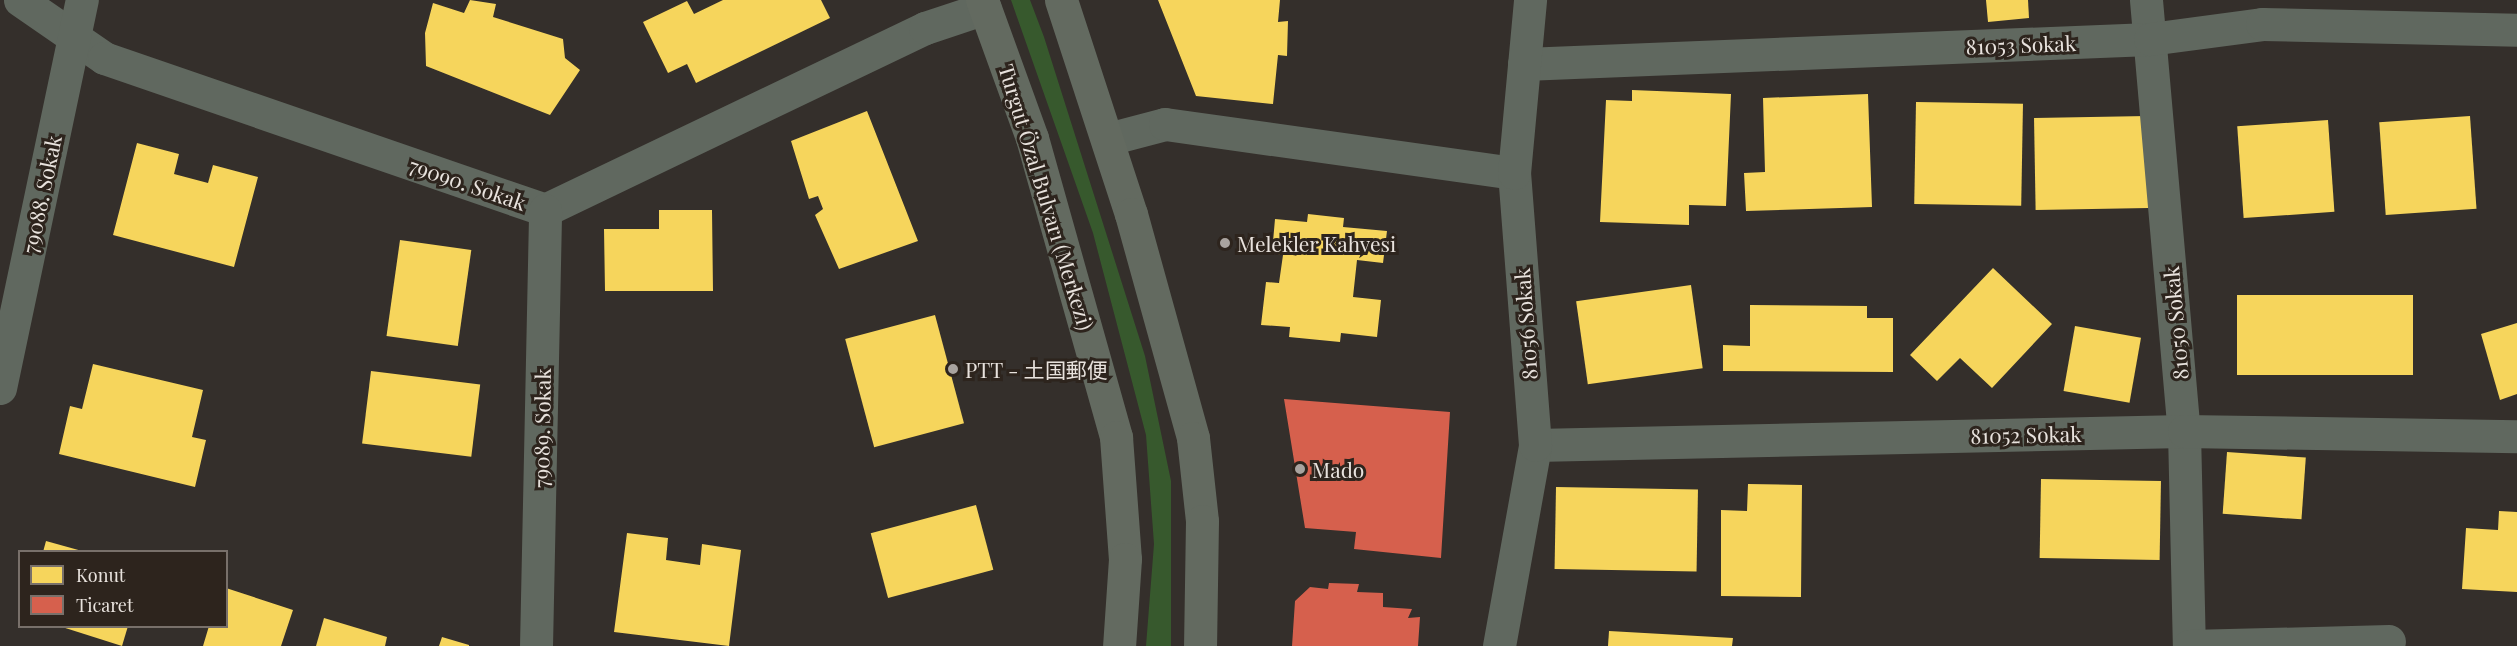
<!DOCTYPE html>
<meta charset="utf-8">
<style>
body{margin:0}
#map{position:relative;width:2517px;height:646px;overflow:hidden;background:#342f2b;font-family:"Playfair Display","Noto Sans SC",serif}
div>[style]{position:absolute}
.green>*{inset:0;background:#37592d}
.homes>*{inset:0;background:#f6d55c;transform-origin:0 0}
.shops>*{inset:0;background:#d6604d}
.minor>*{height:33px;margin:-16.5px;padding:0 16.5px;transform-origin:16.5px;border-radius:16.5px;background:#60685f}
.secondary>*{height:33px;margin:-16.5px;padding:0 16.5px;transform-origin:16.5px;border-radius:16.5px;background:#636a60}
.dots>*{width:16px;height:16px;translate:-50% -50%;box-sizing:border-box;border:3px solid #2d241d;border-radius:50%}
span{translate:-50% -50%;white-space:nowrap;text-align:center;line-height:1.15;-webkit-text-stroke:6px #2d241d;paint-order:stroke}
.street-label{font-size:21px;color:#e8e2dd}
.poi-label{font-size:21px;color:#e8e2dd}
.left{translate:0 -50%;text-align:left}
.legend{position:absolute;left:18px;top:550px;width:210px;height:78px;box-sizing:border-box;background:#2d241d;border:2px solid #78706a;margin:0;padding:8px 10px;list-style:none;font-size:18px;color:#e8e2dd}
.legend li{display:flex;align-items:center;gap:12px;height:30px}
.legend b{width:30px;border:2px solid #78706a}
</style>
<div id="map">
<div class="green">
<i style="clip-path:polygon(1011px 0,1030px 0,1044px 37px,1145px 356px,1171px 481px,1171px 646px,1146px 646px,1154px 544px,1146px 435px,1093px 233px)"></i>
</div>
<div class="homes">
<i style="clip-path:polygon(470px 0,496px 4px,493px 17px,563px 39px,565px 58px,580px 70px,550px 115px,426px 66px,425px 33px,433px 3px,464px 13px)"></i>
<i style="clip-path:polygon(723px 0,821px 0,830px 18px,696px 83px,687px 64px,668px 73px,643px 22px,687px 1px,694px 14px)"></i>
<i style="clip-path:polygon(1158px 0,1280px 0,1278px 22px,1288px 21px,1287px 56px,1278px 55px,1273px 104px,1196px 96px)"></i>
<i style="clip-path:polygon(1986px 0,2028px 0,2029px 18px,1988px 22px)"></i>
<i style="clip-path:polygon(1632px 90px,1731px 94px,1726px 206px,1689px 205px,1689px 225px,1600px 222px,1606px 100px,1632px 101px)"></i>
<i style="clip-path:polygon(1868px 94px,1872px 207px,1746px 211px,1744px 173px,1765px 172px,1763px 98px)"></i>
<i style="left:1916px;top:102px;width:107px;height:102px;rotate:1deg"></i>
<i style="clip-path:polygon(867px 111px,918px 241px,839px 269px,815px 215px,823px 209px,818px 196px,809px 199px,791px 141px)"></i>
<i style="left:2147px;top:116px;width:92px;height:113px;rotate:89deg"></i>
<i style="left:2470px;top:116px;width:93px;height:91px;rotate:86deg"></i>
<i style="left:2328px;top:120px;width:92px;height:91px;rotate:86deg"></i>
<i style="clip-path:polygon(137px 143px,179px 154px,174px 174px,208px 183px,213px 165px,258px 177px,234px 267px,113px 235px)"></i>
<i style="clip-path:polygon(659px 210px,712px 210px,713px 291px,605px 291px,604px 229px,659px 229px)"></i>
<i style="clip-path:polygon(1308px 214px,1344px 218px,1343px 227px,1387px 231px,1383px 263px,1357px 260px,1353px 297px,1381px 300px,1377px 337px,1341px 333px,1340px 342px,1289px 337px,1290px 327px,1261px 325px,1266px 282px,1279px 283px,1283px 255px,1272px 253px,1275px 219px,1307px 222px)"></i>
<i style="left:400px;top:240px;width:72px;height:97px;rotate:8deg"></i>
<i style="clip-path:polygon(1993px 268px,2052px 324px,1992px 388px,1960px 358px,1937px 381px,1910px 355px)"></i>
<i style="left:1691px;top:285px;width:84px;height:116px;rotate:82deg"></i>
<i style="left:2237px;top:295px;width:176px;height:80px"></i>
<i style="clip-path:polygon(1750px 305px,1867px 306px,1867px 318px,1893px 318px,1893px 372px,1723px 371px,1723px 345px,1750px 346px)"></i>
<i style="left:935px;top:315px;width:112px;height:93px;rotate:75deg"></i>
<i style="clip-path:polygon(2517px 323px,2517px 394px,2500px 400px,2481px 334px)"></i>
<i style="left:2075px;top:326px;width:67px;height:66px;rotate:10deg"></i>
<i style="clip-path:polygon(93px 364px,203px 390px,192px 437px,206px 440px,195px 487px,59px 454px,70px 406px,82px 409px)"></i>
<i style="left:371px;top:371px;width:110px;height:73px;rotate:7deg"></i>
<i style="left:2227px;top:452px;width:79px;height:62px;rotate:4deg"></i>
<i style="left:2041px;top:479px;width:120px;height:79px;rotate:1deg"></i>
<i style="clip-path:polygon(1748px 484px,1802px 485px,1801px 597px,1721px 596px,1721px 510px,1747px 511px)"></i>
<i style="left:1556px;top:487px;width:142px;height:82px;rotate:1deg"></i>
<i style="left:976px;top:505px;width:67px;height:109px;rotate:75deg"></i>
<i style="clip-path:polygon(2499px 511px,2517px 512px,2517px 592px,2462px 589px,2466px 528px,2498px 530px)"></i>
<i style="clip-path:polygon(627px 533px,668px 538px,666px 560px,700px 565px,702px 544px,741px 550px,729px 646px,614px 632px)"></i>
<i style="clip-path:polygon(46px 541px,82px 551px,82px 552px,43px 552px)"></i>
<i style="clip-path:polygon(226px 588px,293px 610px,281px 646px,203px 646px,209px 626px,226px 626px)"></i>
<i style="clip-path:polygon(324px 618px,387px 637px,385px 646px,316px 646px)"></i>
<i style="clip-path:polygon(59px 626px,128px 626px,122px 646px)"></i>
<i style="clip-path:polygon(1609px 631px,1733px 638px,1732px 646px,1608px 646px)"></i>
<i style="clip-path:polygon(442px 637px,469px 645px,469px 646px,439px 646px)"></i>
</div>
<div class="shops">
<i style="clip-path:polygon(1284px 399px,1450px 412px,1441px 558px,1354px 549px,1356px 532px,1305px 528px)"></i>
<i style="clip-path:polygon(1329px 583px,1359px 584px,1357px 592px,1383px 593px,1383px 607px,1412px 609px,1408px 618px,1420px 617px,1418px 646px,1292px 646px,1295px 601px,1310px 587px,1328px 589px)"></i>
</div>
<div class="minor">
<i style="left:20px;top:0;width:102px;rotate:34.6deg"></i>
<i style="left:104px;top:58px;width:466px;rotate:19deg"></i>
<i style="left:545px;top:210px;width:421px;rotate:-25.6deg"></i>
<i style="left:925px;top:28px;width:63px;rotate:-18.4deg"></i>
<i style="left:2146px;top:0;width:433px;rotate:85deg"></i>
<i style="left:2184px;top:431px;width:215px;rotate:88.7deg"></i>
<i style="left:1524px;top:64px;width:626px;rotate:-2.29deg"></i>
<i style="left:2150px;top:39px;width:113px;rotate:-7.6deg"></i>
<i style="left:2262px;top:24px;width:255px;rotate:1.3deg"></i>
<i style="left:1108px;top:139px;width:59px;rotate:-14.7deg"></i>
<i style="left:1165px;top:124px;width:352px;rotate:8deg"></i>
<i style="left:0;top:388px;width:397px;rotate:-78.1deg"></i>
<i style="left:1535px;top:445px;width:649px;rotate:-1.24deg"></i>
<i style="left:2184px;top:431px;width:333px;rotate:0.9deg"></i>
<i style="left:536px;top:646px;width:436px;rotate:-88.8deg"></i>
<i style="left:1499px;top:646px;width:204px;rotate:-79.8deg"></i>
<i style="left:1535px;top:445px;width:273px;rotate:-94.4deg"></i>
<i style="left:1514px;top:173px;width:174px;rotate:-84.7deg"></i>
<i style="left:2189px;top:646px;width:200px;rotate:-1.4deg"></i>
</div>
<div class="secondary">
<i style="left:982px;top:0;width:147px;rotate:70.1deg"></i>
<i style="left:1032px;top:138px;width:311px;rotate:74.3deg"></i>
<i style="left:1116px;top:437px;width:122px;rotate:85.8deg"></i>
<i style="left:1125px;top:559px;width:87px;rotate:93.9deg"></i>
<i style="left:1061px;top:0;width:225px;rotate:71.9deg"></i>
<i style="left:1131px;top:214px;width:232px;rotate:74.5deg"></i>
<i style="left:1193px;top:438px;width:83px;rotate:83.8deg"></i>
<i style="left:1202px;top:521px;width:125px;rotate:90.9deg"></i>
</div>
<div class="dots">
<i style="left:1225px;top:243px;background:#a9a39f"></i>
<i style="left:953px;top:369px;background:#a9a39f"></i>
<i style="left:1300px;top:469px;background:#a9a39f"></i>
</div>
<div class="street-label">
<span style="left:2021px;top:44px;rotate:-2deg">81053 Sokak</span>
<span style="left:468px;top:183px;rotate:19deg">79090. Sokak</span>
<span style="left:41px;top:194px;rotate:-78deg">79088. Sokak</span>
<span style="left:1047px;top:197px;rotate:73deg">Turgut Özal Bulvarı (Merkezi)</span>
<span style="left:2175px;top:323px;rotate:-95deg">81050 Sokak</span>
<span style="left:1525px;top:324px;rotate:-94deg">81056 Sokak</span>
<span style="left:541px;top:428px;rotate:-89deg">79089. Sokak</span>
<span style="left:2026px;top:434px;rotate:-1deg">81052 Sokak</span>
</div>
<div class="poi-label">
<span class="left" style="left:1237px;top:243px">Melekler Kahvesi</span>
<span class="left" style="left:965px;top:369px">PTT - 土国郵便</span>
<span class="left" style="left:1312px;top:469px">Mado</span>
</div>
<ul class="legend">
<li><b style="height:16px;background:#f6d55c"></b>Konut</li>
<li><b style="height:16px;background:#d6604d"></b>Ticaret</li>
</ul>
</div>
